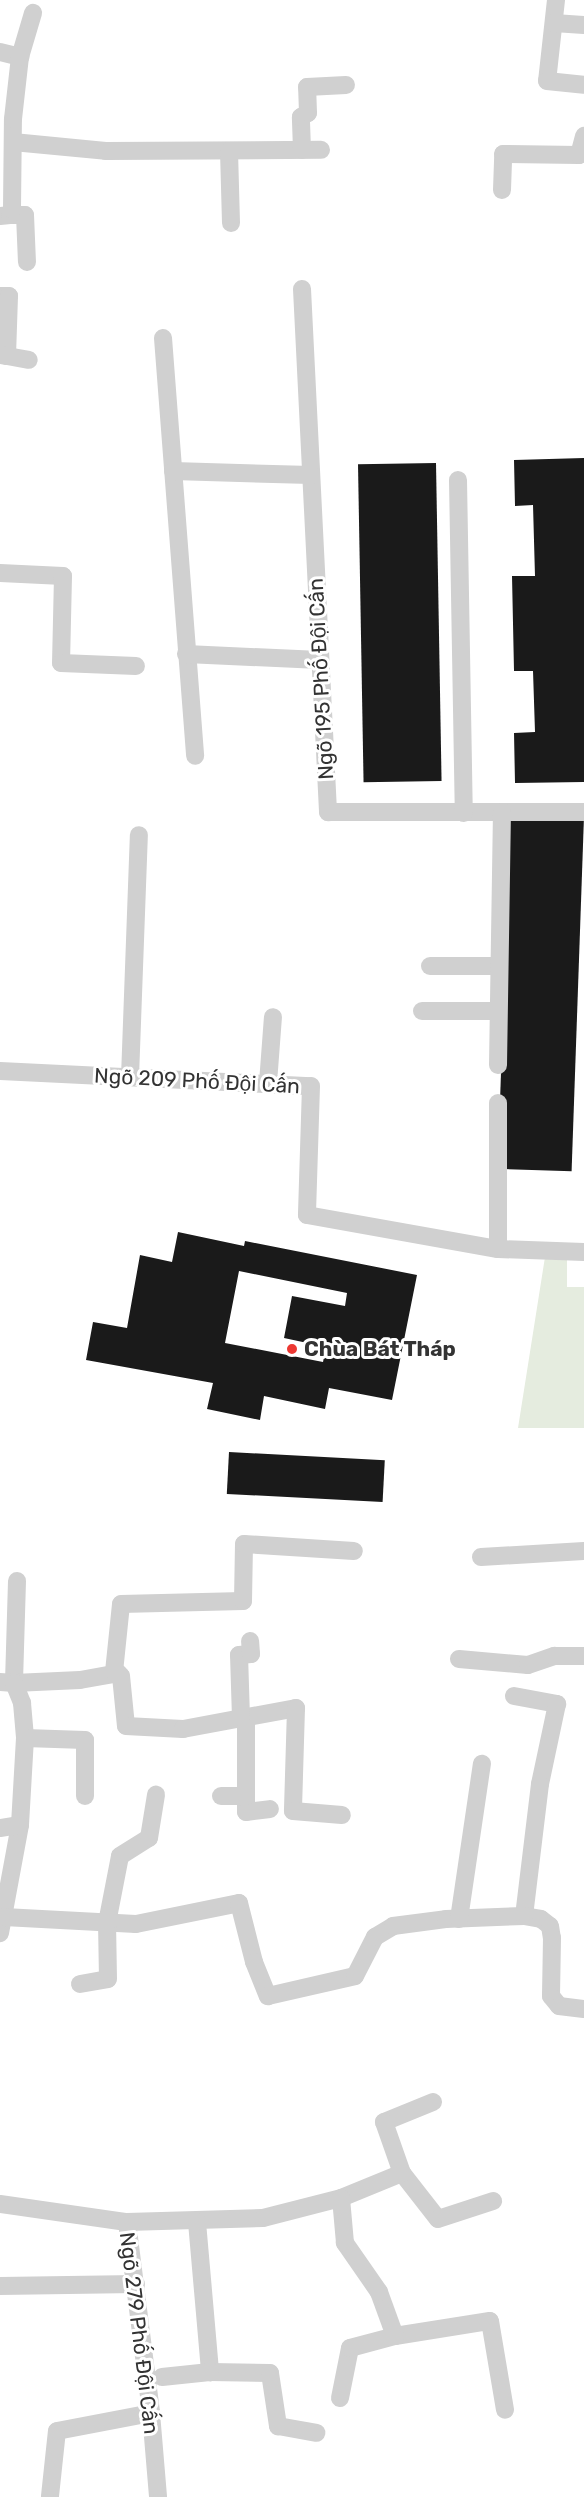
<!DOCTYPE html>
<meta charset="utf-8">
<style>
body{margin:0}
#map{position:relative;width:584px;height:2497px;overflow:hidden;background:#fff;font-family:Rubik,sans-serif}
div>[style]{position:absolute}
.green>*{inset:0;background:#e5ecdf}
.building>*{inset:0;background:#1a1a1a;transform-origin:0 0}
.service>*{height:18px;margin:-9px;padding:0 9px;transform-origin:9px;border-radius:9px;background:#d0d0d0}
.dots>*{width:16px;height:16px;translate:-50% -50%;box-sizing:border-box;border:3px solid #fff;border-radius:50%}
span{translate:-50% -50%;white-space:nowrap;text-align:center;line-height:1.15;-webkit-text-stroke:6px #fff;paint-order:stroke}
.street-label{font-size:21px;color:#333}
.poi-label{font-size:21px;color:#333;font-weight:700}
.left{translate:0 -50%;text-align:left}
</style>
<div id="map">
<div class="green">
<i style="clip-path:polygon(545px 1257px,567px 1257px,567px 1287px,584px 1287px,584px 1428px,518px 1428px)"></i>
</div>
<div class="building">
<i style="clip-path:polygon(584px 458px,584px 782px,515px 783px,514px 733px,535px 732px,533px 671px,514px 671px,512px 576px,535px 576px,533px 505px,515px 506px,514px 460px)"></i>
<i style="left:436px;top:463px;width:318px;height:78px;rotate:89deg"></i>
<i style="left:510px;top:815px;width:74px;height:354px;rotate:2deg"></i>
<i style="clip-path:polygon(evenodd,178px 1232px,244px 1246px,245px 1241px,417px 1275px,392px 1400px,329px 1388px,325px 1409px,264px 1396px,260px 1420px,207px 1409px,213px 1383px,86px 1360px,93px 1322px,127px 1328px,140px 1255px,172px 1262px,178px 1232px,239px 1271px,347px 1293px,345px 1306px,292px 1296px,284px 1338px,326px 1347px,323px 1362px,225px 1343px,239px 1271px)"></i>
<i style="left:229px;top:1452px;width:156px;height:42px;rotate:3deg"></i>
</div>
<div class="service">
<i style="left:556px;top:0;width:81px;rotate:96.3deg"></i>
<i style="left:547px;top:81px;width:37px;rotate:6deg"></i>
<i style="left:554px;top:23px;width:30px;rotate:4deg"></i>
<i style="left:0;top:52px;width:21px;rotate:14deg"></i>
<i style="left:13px;top:142px;width:93px;rotate:5.5deg"></i>
<i style="left:106px;top:151px;width:215px;rotate:-0.3deg"></i>
<i style="left:302px;top:150px;width:33px;rotate:-92deg"></i>
<i style="left:301px;top:117px;width:8px;rotate:-30deg"></i>
<i style="left:308px;top:113px;width:26px;rotate:-92deg"></i>
<i style="left:307px;top:87px;width:39px;rotate:-3deg"></i>
<i style="left:229px;top:151px;width:72px;rotate:88.4deg"></i>
<i style="left:502px;top:190px;width:36px;rotate:-88deg"></i>
<i style="left:503px;top:154px;width:76px;rotate:0.8deg"></i>
<i style="left:579px;top:155px;width:20px;rotate:-75deg"></i>
<i style="left:10px;top:215px;width:15px"></i>
<i style="left:25px;top:215px;width:47px;rotate:87.6deg"></i>
<i style="left:0;top:216px;width:10px;rotate:-6deg"></i>
<i style="left:10px;top:215px;width:6px;rotate:-72deg"></i>
<i style="left:12px;top:209px;width:90px;rotate:-89.4deg"></i>
<i style="left:13px;top:119px;width:62px;rotate:-83.6deg"></i>
<i style="left:20px;top:57px;width:46px;rotate:-73.5deg"></i>
<i style="left:302px;top:289px;width:524px;rotate:87.15deg"></i>
<i style="left:328px;top:812px;width:256px"></i>
<i style="left:0;top:296px;width:9px"></i>
<i style="left:9px;top:296px;width:60px;rotate:91.9deg"></i>
<i style="left:7px;top:356px;width:7px;rotate:-172deg"></i>
<i style="left:163px;top:338px;width:419px;rotate:85.6deg"></i>
<i style="left:7px;top:356px;width:22px;rotate:10deg"></i>
<i style="left:173px;top:471px;width:138px;rotate:1.7deg"></i>
<i style="left:458px;top:480px;width:333px;rotate:89deg"></i>
<i style="left:0;top:573px;width:63px;rotate:2.7deg"></i>
<i style="left:63px;top:576px;width:87px;rotate:91.3deg"></i>
<i style="left:61px;top:663px;width:75px;rotate:2.3deg"></i>
<i style="left:186px;top:654px;width:134px;rotate:2.6deg"></i>
<i style="left:430px;top:966px;width:68px"></i>
<i style="left:422px;top:1011px;width:76px"></i>
<i style="left:498px;top:1065px;width:253px;rotate:-89.1deg"></i>
<i style="left:0;top:1071px;width:311px;rotate:2.8deg"></i>
<i style="left:311px;top:1086px;width:129px;rotate:91.8deg"></i>
<i style="left:307px;top:1215px;width:194px;rotate:10.1deg"></i>
<i style="left:498px;top:1249px;width:86px;rotate:2deg"></i>
<i style="left:130px;top:1077px;width:242px;rotate:-87.9deg"></i>
<i style="left:268px;top:1083px;width:66px;rotate:-85.7deg"></i>
<i style="left:498px;top:1103px;width:146px;rotate:90deg"></i>
<i style="left:481px;top:1557px;width:103px;rotate:-3.3deg"></i>
<i style="left:17px;top:1581px;width:102px;rotate:91.7deg"></i>
<i style="left:14px;top:1683px;width:66px;rotate:-2.6deg"></i>
<i style="left:80px;top:1680px;width:39px;rotate:-10deg"></i>
<i style="left:118px;top:1673px;width:4px;rotate:45deg"></i>
<i style="left:121px;top:1676px;width:50px;rotate:84.3deg"></i>
<i style="left:126px;top:1726px;width:57px;rotate:3deg"></i>
<i style="left:183px;top:1729px;width:115px;rotate:-10.5deg"></i>
<i style="left:296px;top:1708px;width:103px;rotate:91.7deg"></i>
<i style="left:293px;top:1811px;width:49px;rotate:4.7deg"></i>
<i style="left:459px;top:1659px;width:69px;rotate:5deg"></i>
<i style="left:528px;top:1665px;width:28px;rotate:-19deg"></i>
<i style="left:554px;top:1656px;width:30px"></i>
<i style="left:114px;top:1672px;width:68px;rotate:-84.1deg"></i>
<i style="left:121px;top:1604px;width:122px;rotate:-1.4deg"></i>
<i style="left:243px;top:1601px;width:57px;rotate:-89deg"></i>
<i style="left:244px;top:1544px;width:110px;rotate:3.6deg"></i>
<i style="left:0;top:1682px;width:14px;rotate:4deg"></i>
<i style="left:14px;top:1683px;width:22px;rotate:68deg"></i>
<i style="left:22px;top:1703px;width:35px;rotate:85deg"></i>
<i style="left:25px;top:1738px;width:87px;rotate:93.3deg"></i>
<i style="left:20px;top:1825px;width:110px;rotate:100.5deg"></i>
<i style="left:514px;top:1696px;width:44px;rotate:10.5deg"></i>
<i style="left:557px;top:1704px;width:82px;rotate:102deg"></i>
<i style="left:540px;top:1784px;width:133px;rotate:96.9deg"></i>
<i style="left:246px;top:1717px;width:95px;rotate:90deg"></i>
<i style="left:246px;top:1812px;width:24px;rotate:-7deg"></i>
<i style="left:241px;top:1718px;width:63px;rotate:-91.8deg"></i>
<i style="left:239px;top:1655px;width:12px;rotate:-5deg"></i>
<i style="left:251px;top:1654px;width:13px;rotate:-94deg"></i>
<i style="left:25px;top:1738px;width:60px;rotate:1.9deg"></i>
<i style="left:85px;top:1740px;width:56px;rotate:90deg"></i>
<i style="left:221px;top:1796px;width:25px"></i>
<i style="left:0;top:1828px;width:20px;rotate:-9deg"></i>
<i style="left:4px;top:1917px;width:132px;rotate:3deg"></i>
<i style="left:136px;top:1924px;width:105px;rotate:-11.5deg"></i>
<i style="left:239px;top:1903px;width:61px;rotate:75.7deg"></i>
<i style="left:254px;top:1962px;width:37px;rotate:68deg"></i>
<i style="left:268px;top:1996px;width:89px;rotate:-12.9deg"></i>
<i style="left:355px;top:1976px;width:44px;rotate:-62.9deg"></i>
<i style="left:375px;top:1937px;width:21px;rotate:-31deg"></i>
<i style="left:393px;top:1926px;width:53px;rotate:-7.5deg"></i>
<i style="left:446px;top:1919px;width:78px;rotate:-2.2deg"></i>
<i style="left:524px;top:1916px;width:17px;rotate:10deg"></i>
<i style="left:541px;top:1919px;width:11px;rotate:38deg"></i>
<i style="left:550px;top:1926px;width:12px;rotate:81deg"></i>
<i style="left:552px;top:1938px;width:58px;rotate:91deg"></i>
<i style="left:551px;top:1996px;width:13px;rotate:51deg"></i>
<i style="left:559px;top:2006px;width:25px;rotate:7deg"></i>
<i style="left:459px;top:1919px;width:157px;rotate:-81.6deg"></i>
<i style="left:80px;top:1984px;width:28px;rotate:-10deg"></i>
<i style="left:108px;top:1979px;width:56px;rotate:-91deg"></i>
<i style="left:107px;top:1923px;width:68px;rotate:-79deg"></i>
<i style="left:120px;top:1856px;width:34px;rotate:-32deg"></i>
<i style="left:149px;top:1838px;width:44px;rotate:-80.8deg"></i>
<i style="left:433px;top:2102px;width:53px;rotate:157.8deg"></i>
<i style="left:384px;top:2122px;width:54px;rotate:70.6deg"></i>
<i style="left:402px;top:2173px;width:58px;rotate:52deg"></i>
<i style="left:438px;top:2219px;width:58px;rotate:-18.1deg"></i>
<i style="left:0;top:2204px;width:128px;rotate:8.1deg"></i>
<i style="left:127px;top:2222px;width:193px;rotate:82.8deg"></i>
<i style="left:151px;top:2413px;width:84px;rotate:85.2deg"></i>
<i style="left:127px;top:2222px;width:136px;rotate:-1.7deg"></i>
<i style="left:263px;top:2218px;width:81px;rotate:-14.4deg"></i>
<i style="left:341px;top:2198px;width:66px;rotate:-22.3deg"></i>
<i style="left:197px;top:2222px;width:151px;rotate:85deg"></i>
<i style="left:210px;top:2372px;width:60px;rotate:1deg"></i>
<i style="left:270px;top:2373px;width:54px;rotate:81.4deg"></i>
<i style="left:278px;top:2426px;width:39px;rotate:10deg"></i>
<i style="left:0;top:2286px;width:136px;rotate:-0.8deg"></i>
<i style="left:395px;top:2336px;width:96px;rotate:-9deg"></i>
<i style="left:490px;top:2321px;width:90px;rotate:80.4deg"></i>
<i style="left:162px;top:2377px;width:48px;rotate:-5.9deg"></i>
<i style="left:340px;top:2398px;width:51px;rotate:-78.7deg"></i>
<i style="left:350px;top:2348px;width:47px;rotate:-14.9deg"></i>
<i style="left:395px;top:2336px;width:47px;rotate:-110deg"></i>
<i style="left:379px;top:2292px;width:60px;rotate:-124.8deg"></i>
<i style="left:345px;top:2243px;width:45px;rotate:-95.1deg"></i>
<i style="left:50px;top:2496px;width:65px;rotate:-83.9deg"></i>
<i style="left:57px;top:2431px;width:96px;rotate:-10.8deg"></i>
</div>
<div class="dots">
<i style="left:292px;top:1349px;background:#ec3833"></i>
</div>
<div class="street-label">
<span style="left:321px;top:679px;rotate:-93deg">Ngõ 195 Phố Đội Cấn</span>
<span style="left:197px;top:1081px;rotate:3deg">Ngõ 209 Phố Đội Cấn</span>
<span style="left:139px;top:2333px;rotate:83deg">Ngõ 279 Phố Đội Cấn</span>
</div>
<div class="poi-label">
<span class="left" style="left:304px;top:1349px">Chùa Bát Tháp</span>
</div>
</div>
